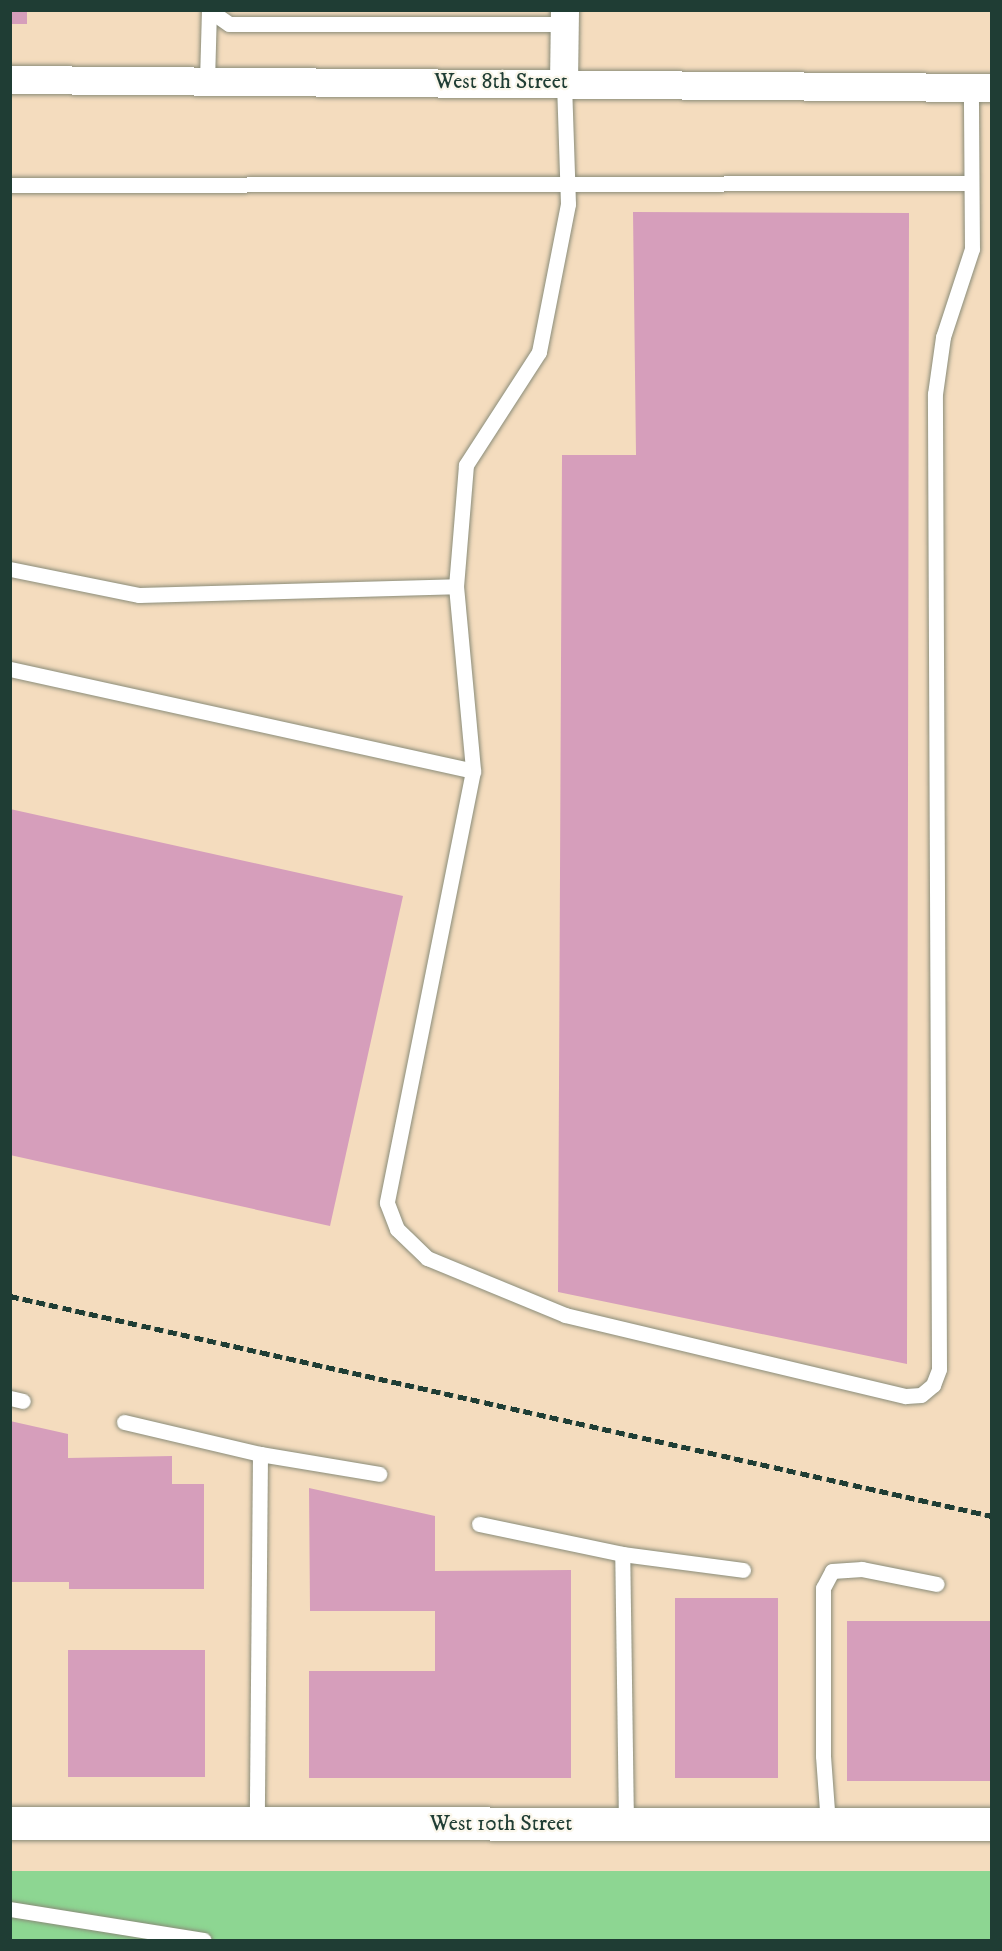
<!DOCTYPE html>
<style>
body{margin:0}
#map{position:relative;width:1002px;height:1951px;overflow:hidden;background:#f4dcbe;font-family:"IM FELL DW Pica",serif}
div>[style]{position:absolute}
.green>*{inset:0;background:#8dd692;transform-origin:0 0}
.building>*{inset:0;background:#d69ebb;transform-origin:0 0}
.roads{filter:drop-shadow(0 0 2px #8a8c79) drop-shadow(0 0 2px #8a8c79)}
.service>*{height:15px;margin:-7.5px;padding:0 7.5px;transform-origin:7.5px;border-radius:7.5px;background:#fff}
.minor>*{height:28px;margin:-14px;padding:0 14px;transform-origin:14px;border-radius:14px;background:#fff}
.tertiary>*{height:33px;margin:-16.5px;padding:0 16.5px;transform-origin:16.5px;border-radius:16.5px;background:#fff}
.rail>*{height:4.5px;margin-top:-2.25px;transform-origin:0;background:repeating-linear-gradient(90deg,#1f3d34 0 9px,transparent 0 13.5px)}
span{translate:-50% -50%;white-space:nowrap;text-align:center;line-height:1.15;-webkit-text-stroke:4.5px #fbf7ec;paint-order:stroke}
.street-label{font-size:22px;color:#1f3d34}
.frame{position:absolute;inset:0;border:12px solid #1f3d34;pointer-events:none}
</style>
<div id="map">
<div class="green">
<i style="left:11px;top:1871px;width:980px;height:69px"></i>
</div>
<div class="building">
<i style="left:10px;top:10px;width:17px;height:14px"></i>
<i style="clip-path:polygon(633px 212px,909px 213px,907px 1364px,558px 1292px,562px 455px,636px 455px)"></i>
<i style="clip-path:polygon(10px 809px,403px 896px,330px 1226px,10px 1155px)"></i>
<i style="clip-path:polygon(10px 1421px,68px 1434px,68px 1458px,172px 1456px,172px 1484px,204px 1484px,204px 1589px,69px 1589px,69px 1582px,10px 1582px)"></i>
<i style="clip-path:polygon(309px 1488px,435px 1516px,435px 1571px,571px 1570px,571px 1778px,309px 1778px,309px 1671px,435px 1671px,435px 1611px,310px 1611px)"></i>
<i style="left:675px;top:1598px;width:103px;height:180px"></i>
<i style="left:847px;top:1621px;width:145px;height:160px"></i>
<i style="left:68px;top:1650px;width:137px;height:127px"></i>
</div>
<div class="roads">
<div class="service">
<i style="left:209px;top:10px;width:24px;rotate:35deg"></i>
<i style="left:229px;top:24px;width:336px"></i>
<i style="left:207px;top:81px;width:70px;rotate:-88.4deg"></i>
<i style="left:564px;top:83px;width:121px;rotate:88.1deg"></i>
<i style="left:568px;top:204px;width:151px;rotate:101.1deg"></i>
<i style="left:539px;top:352px;width:135px;rotate:122.9deg"></i>
<i style="left:466px;top:465px;width:121px;rotate:94.7deg"></i>
<i style="left:456px;top:586px;width:186px;rotate:84.7deg"></i>
<i style="left:473px;top:771px;width:440px;rotate:101.3deg"></i>
<i style="left:387px;top:1203px;width:28px;rotate:69deg"></i>
<i style="left:397px;top:1229px;width:42px;rotate:44deg"></i>
<i style="left:427px;top:1258px;width:149px;rotate:22.4deg"></i>
<i style="left:565px;top:1315px;width:350px;rotate:13.4deg"></i>
<i style="left:906px;top:1396px;width:15px;rotate:-4deg"></i>
<i style="left:921px;top:1395px;width:16px;rotate:-40deg"></i>
<i style="left:933px;top:1385px;width:17px;rotate:-69deg"></i>
<i style="left:939px;top:1369px;width:975px;rotate:-90.24deg"></i>
<i style="left:935px;top:394px;width:58px;rotate:-82deg"></i>
<i style="left:943px;top:337px;width:93px;rotate:-71.8deg"></i>
<i style="left:972px;top:249px;width:161px;rotate:-90.4deg"></i>
<i style="left:10px;top:185px;width:961px;rotate:-0.12deg"></i>
<i style="left:10px;top:569px;width:132px;rotate:11.4deg"></i>
<i style="left:139px;top:595px;width:317px;rotate:-1.6deg"></i>
<i style="left:10px;top:669px;width:474px;rotate:12.4deg"></i>
<i style="left:10px;top:1398px;width:13px;rotate:13deg"></i>
<i style="left:124px;top:1422px;width:140px;rotate:13.2deg"></i>
<i style="left:260px;top:1454px;width:369px;rotate:90.5deg"></i>
<i style="left:260px;top:1454px;width:121px;rotate:9.5deg"></i>
<i style="left:479px;top:1524px;width:146px;rotate:11.8deg"></i>
<i style="left:626px;top:1824px;width:270px;rotate:-90.8deg"></i>
<i style="left:622px;top:1554px;width:122px;rotate:7.5deg"></i>
<i style="left:828px;top:1824px;width:68px;rotate:-94.2deg"></i>
<i style="left:823px;top:1756px;width:168px;rotate:-90deg"></i>
<i style="left:823px;top:1588px;width:19px;rotate:-62deg"></i>
<i style="left:832px;top:1571px;width:30px;rotate:-4deg"></i>
<i style="left:862px;top:1569px;width:76px;rotate:11.3deg"></i>
<i style="left:10px;top:1909px;width:196px;rotate:9.1deg"></i>
</div>
<div class="minor">
<i style="left:10px;top:80px;width:982px;rotate:0.47deg"></i>
<i style="left:564px;top:83px;width:73px;rotate:-89.2deg"></i>
</div>
<div class="tertiary">
<i style="left:10px;top:1823px;width:982px;rotate:0.06deg"></i>
</div>
</div>
<div class="rail">
<i style="left:10px;top:1296px;width:1006px;rotate:12.63deg"></i>
</div>
<div class="street-label">
<span style="left:501px;top:82px">West 8th Street</span>
<span style="left:501px;top:1824px">West 10th Street</span>
</div>
<div class="frame"></div>
</div>
